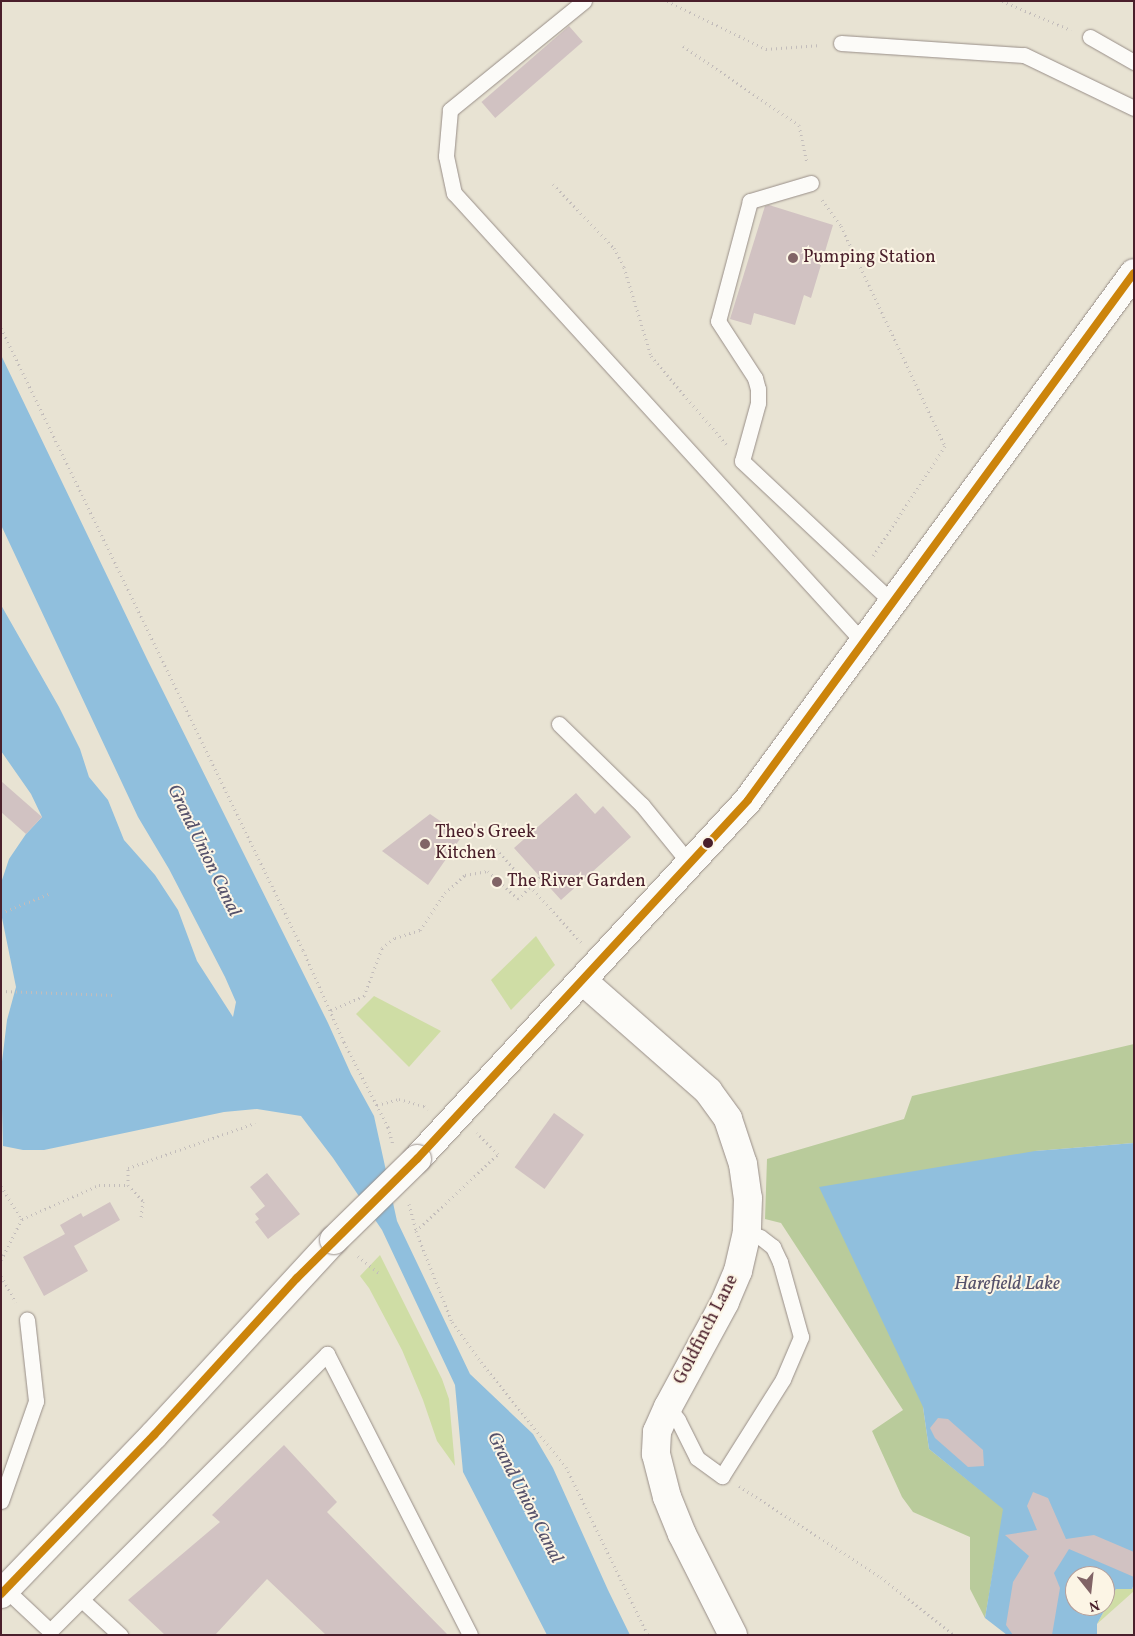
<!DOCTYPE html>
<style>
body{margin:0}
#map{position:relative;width:1135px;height:1636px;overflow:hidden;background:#e8e3d3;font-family:Vollkorn,serif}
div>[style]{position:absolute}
.green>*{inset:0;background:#cfdda5}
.forest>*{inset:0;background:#b9cb9b}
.water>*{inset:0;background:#90bfdd}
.building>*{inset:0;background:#d1c2c2;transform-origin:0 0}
.path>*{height:3px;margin-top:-1.5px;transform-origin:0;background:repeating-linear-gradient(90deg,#c3bdbb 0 1px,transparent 0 5px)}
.roads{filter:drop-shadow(0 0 1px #988e88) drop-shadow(0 0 1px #988e88)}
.service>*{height:15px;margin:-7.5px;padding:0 7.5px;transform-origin:7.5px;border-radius:7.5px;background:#fcfbf8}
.minor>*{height:28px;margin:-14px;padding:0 14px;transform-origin:14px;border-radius:14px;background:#fcfbf8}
.tertiary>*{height:28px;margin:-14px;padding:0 14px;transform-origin:14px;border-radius:14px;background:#fcfbf8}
.bridges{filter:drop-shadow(0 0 1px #988e88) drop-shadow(0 0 1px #988e88)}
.tertiary-bridge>*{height:28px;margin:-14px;padding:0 14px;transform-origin:14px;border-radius:14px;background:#fcfbf8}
.bus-1>*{height:8px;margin:-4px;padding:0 4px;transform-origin:4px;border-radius:4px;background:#cc840b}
.dots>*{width:14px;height:14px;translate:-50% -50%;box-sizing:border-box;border:2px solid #fcf5e5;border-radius:50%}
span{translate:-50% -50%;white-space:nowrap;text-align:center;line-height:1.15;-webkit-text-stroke:4px #fcf5e5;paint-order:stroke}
.poi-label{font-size:18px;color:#4a1f2b}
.left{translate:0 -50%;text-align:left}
.street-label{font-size:18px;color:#4a1f2b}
.water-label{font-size:19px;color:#56526b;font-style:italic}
.frame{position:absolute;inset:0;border:2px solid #4a1f2b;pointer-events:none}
.north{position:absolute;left:1065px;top:1566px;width:50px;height:50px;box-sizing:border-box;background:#fcf5e5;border:1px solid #b59f9b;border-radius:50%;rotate:164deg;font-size:14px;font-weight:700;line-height:20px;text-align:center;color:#4a1f2b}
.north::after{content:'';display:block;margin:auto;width:18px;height:22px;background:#816466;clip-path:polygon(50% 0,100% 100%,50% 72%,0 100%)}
</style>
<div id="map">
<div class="green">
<i style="clip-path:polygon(536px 936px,555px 965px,511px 1010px,491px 980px)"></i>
<i style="clip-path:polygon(374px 996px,441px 1031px,409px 1067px,356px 1014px)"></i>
<i style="clip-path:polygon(380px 1255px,442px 1379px,449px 1399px,455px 1466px,437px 1441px,423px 1400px,402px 1350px,369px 1288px,360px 1276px)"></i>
<i style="clip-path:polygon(1134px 1584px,1134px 1591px,1097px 1624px,1116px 1589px,1132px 1589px)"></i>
</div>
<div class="forest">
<i style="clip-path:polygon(1134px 1044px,1134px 1143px,1035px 1151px,923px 1407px,929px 1449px,1004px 1509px,985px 1618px,970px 1589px,970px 1537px,913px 1512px,902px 1497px,872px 1431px,903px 1410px,781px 1223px,765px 1219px,767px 1159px,904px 1119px,912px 1096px)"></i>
</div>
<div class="water">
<i style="clip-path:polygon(1px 355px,147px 659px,328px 1023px,351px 1074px,374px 1116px,397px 1221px,470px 1374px,533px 1434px,553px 1468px,608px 1590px,630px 1635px,547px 1635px,463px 1472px,455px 1385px,382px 1230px,333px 1158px,301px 1116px,257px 1109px,224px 1112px,44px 1150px,23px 1150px,3px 1146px,1px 1070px,7px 1020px,16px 987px,1px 913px,2px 880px,9px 859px,26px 834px,42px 817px,31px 794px,1px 751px,1px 605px,59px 707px,80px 749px,89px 777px,108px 800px,124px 840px,155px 875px,178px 910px,197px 961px,233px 1017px,236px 1002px,225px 977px,169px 869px,138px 817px,1px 525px)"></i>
<i style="clip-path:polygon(evenodd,1134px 1143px,1134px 1584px,1132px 1589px,1116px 1589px,1097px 1624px,1097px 1635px,1007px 1635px,985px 1618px,1003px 1509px,929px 1449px,923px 1407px,819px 1187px,1035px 1151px,1134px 1143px,1075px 1576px,1105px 1576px,1105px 1606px,1075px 1606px,1075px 1576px)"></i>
</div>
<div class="building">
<i style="left:569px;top:26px;width:21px;height:116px;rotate:49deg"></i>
<i style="clip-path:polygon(769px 205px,833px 225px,811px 298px,804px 295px,795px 325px,754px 313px,751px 325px,730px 319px,765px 206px)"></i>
<i style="clip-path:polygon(1px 781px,42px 817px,26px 834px,1px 812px)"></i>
<i style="clip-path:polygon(576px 793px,595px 814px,603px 806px,631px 837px,561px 900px,514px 848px)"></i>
<i style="clip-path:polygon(430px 814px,462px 836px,428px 885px,382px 851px)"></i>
<i style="left:554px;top:1113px;width:37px;height:67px;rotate:36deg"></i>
<i style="clip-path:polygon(267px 1173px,300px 1214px,268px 1239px,255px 1222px,259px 1219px,255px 1214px,265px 1206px,250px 1187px)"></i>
<i style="clip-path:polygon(110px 1202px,120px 1220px,74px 1246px,88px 1271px,44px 1296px,23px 1257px,65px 1234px,60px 1225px,81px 1213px,83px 1217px)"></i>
<i style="clip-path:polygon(938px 1418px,948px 1419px,983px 1450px,984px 1466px,968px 1467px,935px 1438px,930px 1428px)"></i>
<i style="clip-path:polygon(284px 1445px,337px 1502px,327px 1512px,448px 1635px,326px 1635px,267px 1579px,215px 1635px,165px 1635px,128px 1600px,220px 1522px,212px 1515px)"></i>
<i style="clip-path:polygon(1033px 1492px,1048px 1498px,1066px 1539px,1094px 1535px,1134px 1552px,1134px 1577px,1069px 1549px,1054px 1573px,1060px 1588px,1052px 1635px,1013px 1635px,1006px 1625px,1013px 1582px,1029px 1556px,1005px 1535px,1037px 1530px,1027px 1506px)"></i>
</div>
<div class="path">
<i style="left:667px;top:1px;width:110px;rotate:25.9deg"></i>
<i style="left:766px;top:49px;width:55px;rotate:-4.2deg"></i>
<i style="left:1002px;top:1px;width:75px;rotate:22.8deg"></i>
<i style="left:683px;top:46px;width:140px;rotate:34.3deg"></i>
<i style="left:799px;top:125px;width:39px;rotate:78deg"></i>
<i style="left:553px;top:184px;width:88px;rotate:46.4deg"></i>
<i style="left:614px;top:248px;width:21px;rotate:62deg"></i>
<i style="left:624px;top:267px;width:93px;rotate:73.1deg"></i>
<i style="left:651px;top:356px;width:116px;rotate:49.6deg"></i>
<i style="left:822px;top:200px;width:32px;rotate:54deg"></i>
<i style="left:841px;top:226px;width:243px;rotate:64.7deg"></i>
<i style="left:945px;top:446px;width:131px;rotate:123.2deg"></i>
<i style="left:1px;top:328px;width:691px;rotate:64.1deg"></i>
<i style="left:303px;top:950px;width:101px;rotate:66deg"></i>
<i style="left:344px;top:1042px;width:96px;rotate:62.6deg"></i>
<i style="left:388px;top:1127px;width:19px;rotate:74deg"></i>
<i style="left:496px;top:849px;width:126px;rotate:47.6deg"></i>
<i style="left:1px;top:913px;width:54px;rotate:-21.8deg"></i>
<i style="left:1px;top:991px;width:114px;rotate:2deg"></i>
<i style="left:331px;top:1010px;width:36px;rotate:-23deg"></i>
<i style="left:364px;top:996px;width:51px;rotate:-69.4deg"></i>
<i style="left:382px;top:948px;width:16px;rotate:-38deg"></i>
<i style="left:395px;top:938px;width:26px;rotate:-18deg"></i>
<i style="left:420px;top:930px;width:45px;rotate:-56deg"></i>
<i style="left:445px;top:893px;width:27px;rotate:-42deg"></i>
<i style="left:465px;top:875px;width:23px;rotate:-10deg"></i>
<i style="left:488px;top:871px;width:41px;rotate:43deg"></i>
<i style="left:518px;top:899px;width:31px;rotate:-45deg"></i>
<i style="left:377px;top:1105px;width:23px;rotate:-15deg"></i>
<i style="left:399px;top:1099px;width:26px;rotate:16deg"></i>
<i style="left:424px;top:1106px;width:5px;rotate:37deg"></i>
<i style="left:128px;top:1185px;width:17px;rotate:-90deg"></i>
<i style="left:128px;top:1168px;width:135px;rotate:-19.5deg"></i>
<i style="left:1px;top:1186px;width:39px;rotate:58deg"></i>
<i style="left:22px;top:1219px;width:46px;rotate:117.1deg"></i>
<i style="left:409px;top:1204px;width:28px;rotate:75deg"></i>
<i style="left:416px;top:1231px;width:98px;rotate:68.4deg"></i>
<i style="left:452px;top:1322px;width:49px;rotate:54.1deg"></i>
<i style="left:481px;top:1362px;width:135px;rotate:51deg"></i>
<i style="left:566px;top:1467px;width:187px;rotate:64deg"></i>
<i style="left:22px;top:1219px;width:84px;rotate:-23.8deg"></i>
<i style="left:99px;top:1185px;width:29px"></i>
<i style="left:128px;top:1185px;width:22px;rotate:47deg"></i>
<i style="left:143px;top:1201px;width:17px;rotate:97deg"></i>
<i style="left:416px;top:1231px;width:112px;rotate:-43.2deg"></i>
<i style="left:498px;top:1154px;width:30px;rotate:-135deg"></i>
<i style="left:358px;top:1256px;width:28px;rotate:39deg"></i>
<i style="left:1px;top:1276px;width:30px;rotate:60deg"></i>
<i style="left:739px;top:1486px;width:169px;rotate:32.7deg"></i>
<i style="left:881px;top:1577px;width:93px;rotate:38.5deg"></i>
</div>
<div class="roads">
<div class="service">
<i style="left:584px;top:1px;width:173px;rotate:140.9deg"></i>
<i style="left:450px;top:110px;width:46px;rotate:95deg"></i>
<i style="left:446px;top:156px;width:38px;rotate:78deg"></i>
<i style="left:454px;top:193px;width:607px;rotate:47.67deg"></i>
<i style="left:1090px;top:37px;width:51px;rotate:29.6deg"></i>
<i style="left:841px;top:43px;width:183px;rotate:3.8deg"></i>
<i style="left:1024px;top:55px;width:122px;rotate:25.7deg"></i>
<i style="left:811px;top:183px;width:64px;rotate:163.6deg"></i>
<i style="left:750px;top:201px;width:124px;rotate:104.9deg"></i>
<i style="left:718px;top:321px;width:68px;rotate:57deg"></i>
<i style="left:755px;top:378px;width:11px;rotate:75deg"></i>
<i style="left:758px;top:389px;width:14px;rotate:90deg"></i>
<i style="left:758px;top:403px;width:60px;rotate:105.4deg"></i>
<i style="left:742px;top:461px;width:206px;rotate:43.2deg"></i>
<i style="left:559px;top:724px;width:116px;rotate:44.3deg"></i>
<i style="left:642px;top:805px;width:76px;rotate:50.9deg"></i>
<i style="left:668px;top:1407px;width:16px;rotate:52deg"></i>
<i style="left:678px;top:1420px;width:42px;rotate:63.4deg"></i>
<i style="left:697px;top:1458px;width:31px;rotate:36deg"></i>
<i style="left:722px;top:1476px;width:115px;rotate:-57.8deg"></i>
<i style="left:783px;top:1379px;width:46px;rotate:-66.8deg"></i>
<i style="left:801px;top:1337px;width:78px;rotate:-105.6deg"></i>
<i style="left:780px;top:1262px;width:17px;rotate:-115deg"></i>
<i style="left:773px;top:1247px;width:16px;rotate:-142deg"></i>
<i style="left:760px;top:1237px;width:14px;rotate:-159deg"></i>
<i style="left:1px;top:1501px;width:106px;rotate:-70.7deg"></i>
<i style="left:36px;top:1401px;width:82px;rotate:-96.3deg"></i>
<i style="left:1px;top:1585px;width:67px;rotate:43.2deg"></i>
<i style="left:50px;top:1631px;width:392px;rotate:-45deg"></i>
<i style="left:327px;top:1354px;width:315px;rotate:63deg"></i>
<i style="left:82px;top:1600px;width:52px;rotate:42.6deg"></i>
</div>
<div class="minor">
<i style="left:583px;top:981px;width:167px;rotate:41.3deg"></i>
<i style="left:708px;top:1091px;width:34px;rotate:54deg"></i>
<i style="left:728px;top:1119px;width:47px;rotate:71.6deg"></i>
<i style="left:743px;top:1164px;width:34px;rotate:82deg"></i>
<i style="left:748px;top:1198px;width:34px;rotate:92deg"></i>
<i style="left:747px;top:1232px;width:40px;rotate:103deg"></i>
<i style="left:738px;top:1271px;width:34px;rotate:113deg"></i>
<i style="left:725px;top:1302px;width:119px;rotate:118.5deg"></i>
<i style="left:668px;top:1407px;width:27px;rotate:114deg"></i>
<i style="left:657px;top:1432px;width:22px;rotate:93deg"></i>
<i style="left:656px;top:1454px;width:44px;rotate:75.7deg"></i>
<i style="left:667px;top:1497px;width:40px;rotate:68deg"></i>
<i style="left:682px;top:1534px;width:113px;rotate:63.2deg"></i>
</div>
<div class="tertiary">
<i style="left:417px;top:1159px;width:488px;rotate:-47.3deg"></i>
<i style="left:748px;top:800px;width:653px;rotate:-53.78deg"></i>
<i style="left:1px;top:1594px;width:221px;rotate:-46.1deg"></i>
<i style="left:154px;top:1435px;width:265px;rotate:-47.3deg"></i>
</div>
</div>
<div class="bridges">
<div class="tertiary-bridge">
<i style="left:334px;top:1240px;width:116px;rotate:-44.3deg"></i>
</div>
</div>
<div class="bus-1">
<i style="left:1px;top:1594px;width:221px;rotate:-46.1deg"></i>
<i style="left:154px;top:1435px;width:212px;rotate:-47.7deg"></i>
<i style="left:297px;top:1278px;width:169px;rotate:-44.8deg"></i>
<i style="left:417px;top:1159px;width:488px;rotate:-47.3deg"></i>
<i style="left:748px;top:800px;width:653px;rotate:-53.78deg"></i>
</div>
<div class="dots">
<i style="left:793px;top:258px;background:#816466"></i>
<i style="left:708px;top:843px;background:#4a1f2b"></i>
<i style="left:425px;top:844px;background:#816466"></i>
<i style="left:497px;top:882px;background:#816466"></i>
</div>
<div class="poi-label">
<span class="left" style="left:803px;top:258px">Pumping Station</span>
<span class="left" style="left:435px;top:844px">Theo's Greek<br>Kitchen</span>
<span class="left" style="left:507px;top:882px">The River Garden</span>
</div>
<div class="street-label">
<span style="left:707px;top:1330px;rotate:-63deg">Goldfinch Lane</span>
</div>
<div class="water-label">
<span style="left:203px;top:851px;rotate:64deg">Grand Union Canal</span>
<span style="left:1007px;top:1285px">Harefield Lake</span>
<span style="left:524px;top:1498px;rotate:63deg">Grand Union Canal</span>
</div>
<div class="frame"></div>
<div class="north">N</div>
</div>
